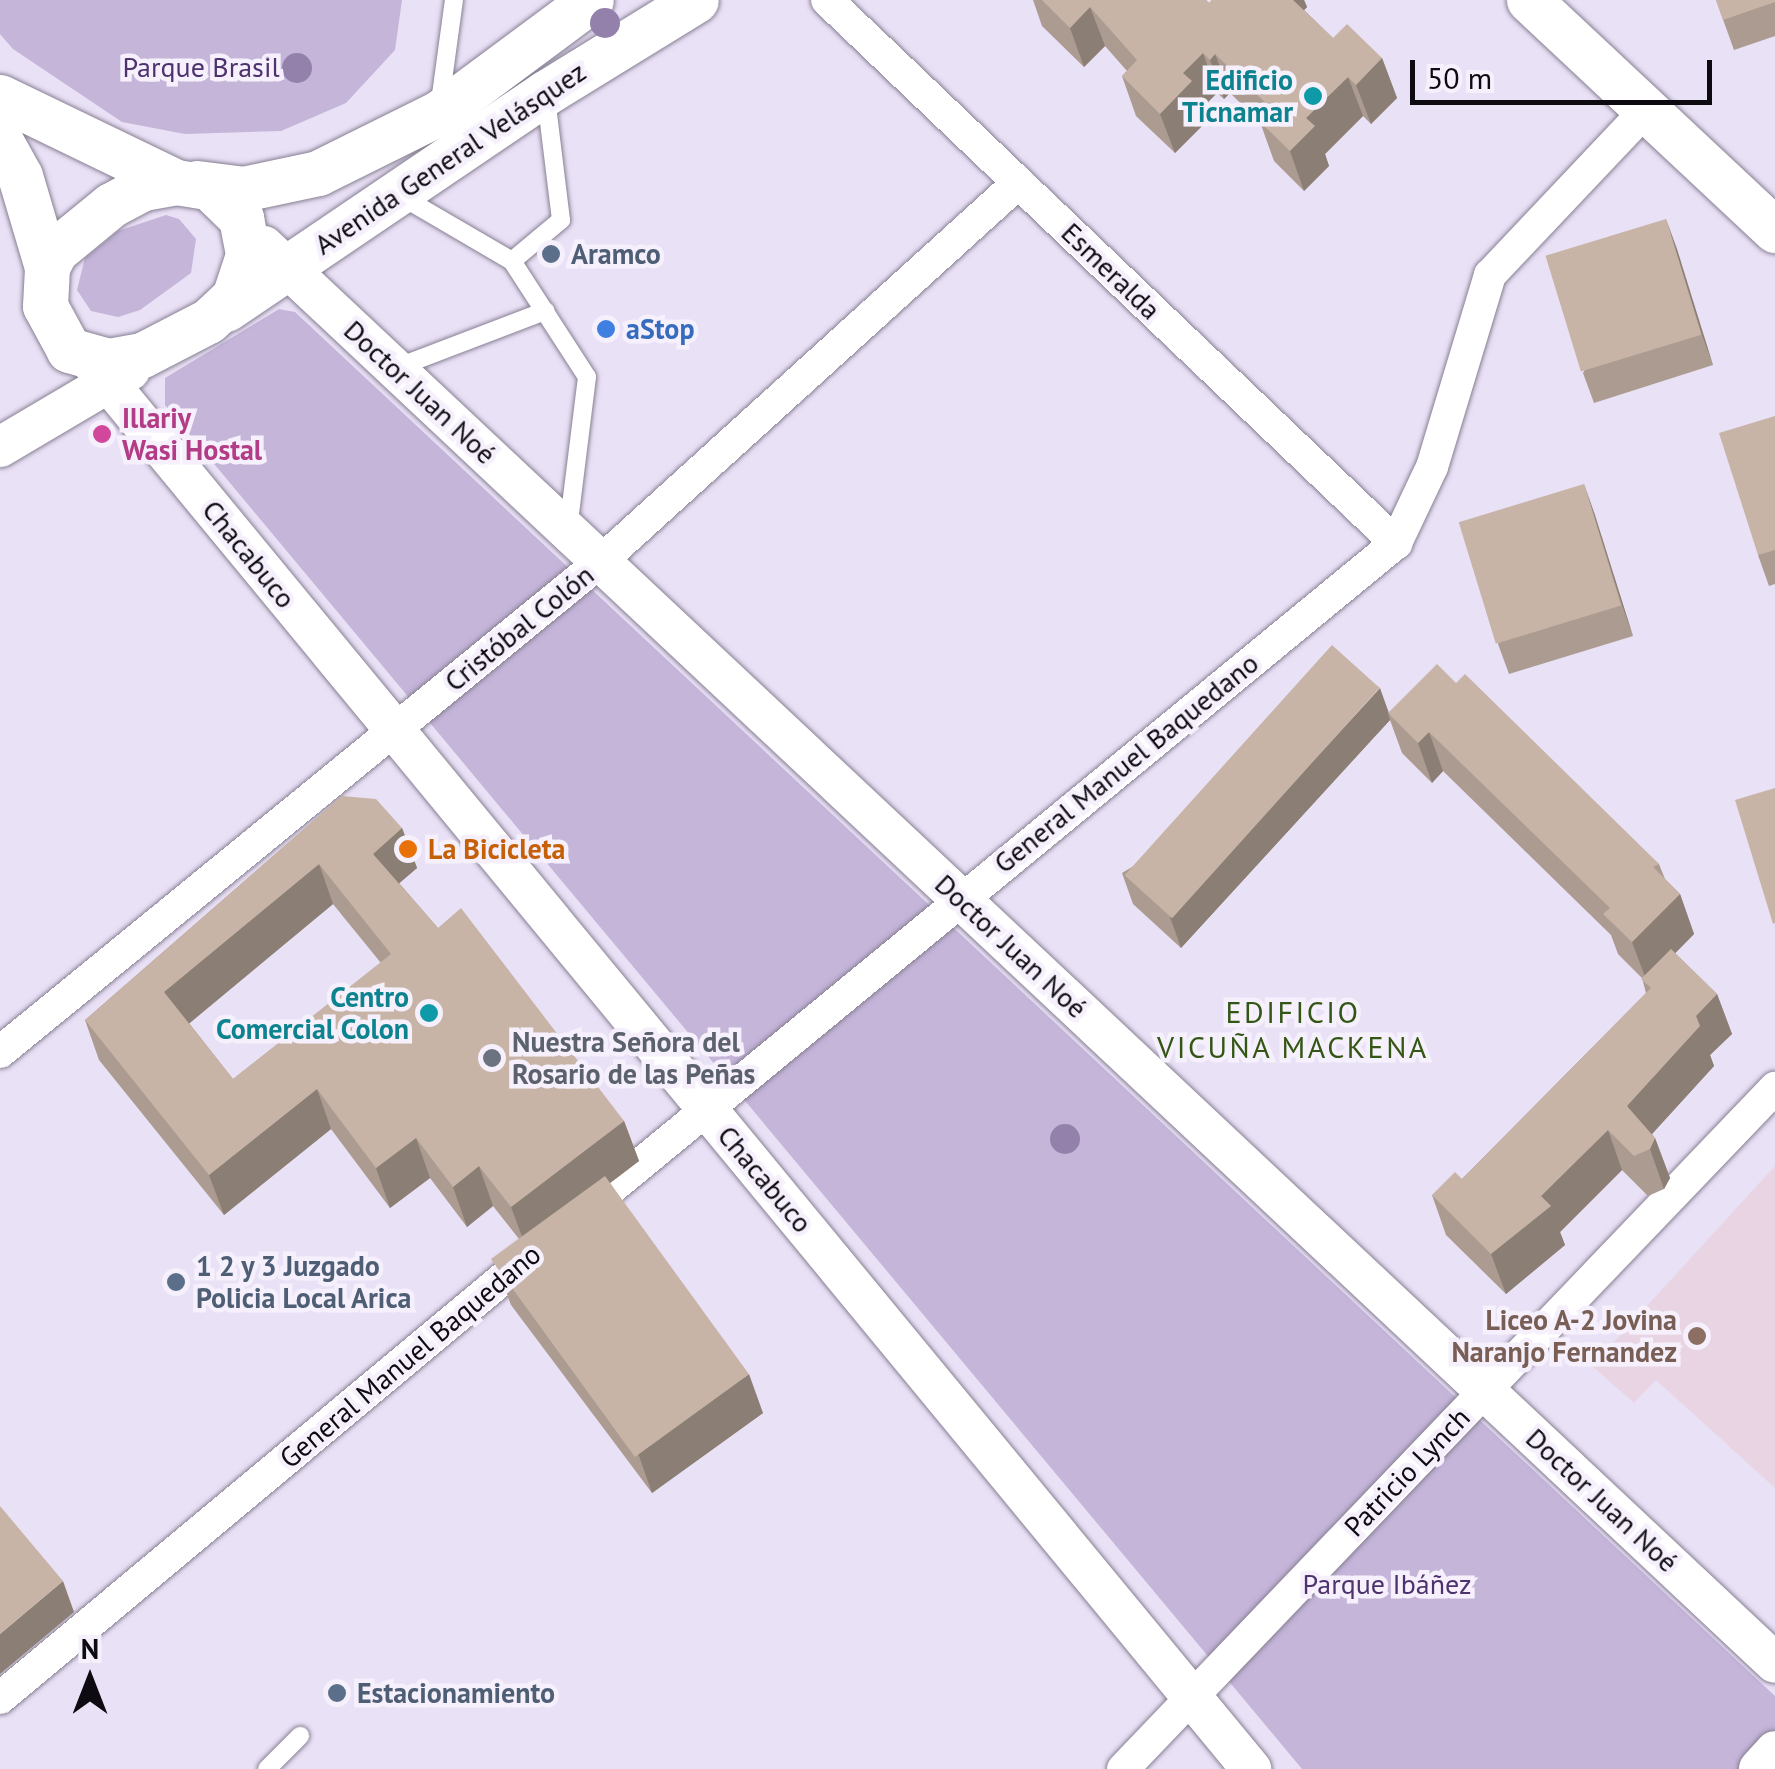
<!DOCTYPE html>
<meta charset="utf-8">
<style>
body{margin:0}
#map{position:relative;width:1775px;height:1769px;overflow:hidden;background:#e9e1f6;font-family:"PT Sans",sans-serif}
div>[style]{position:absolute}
.education>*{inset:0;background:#e9d4e3}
.green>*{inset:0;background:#c4b5d9}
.roads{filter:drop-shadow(0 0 2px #877f92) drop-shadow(0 0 2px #877f92)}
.service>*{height:18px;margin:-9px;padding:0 9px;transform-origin:9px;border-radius:9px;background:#fff}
.minor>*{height:32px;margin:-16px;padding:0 16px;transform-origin:16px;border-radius:16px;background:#fff}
.tertiary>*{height:40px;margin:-20px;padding:0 20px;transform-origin:20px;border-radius:20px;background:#fff}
.secondary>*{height:45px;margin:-22.5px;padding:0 22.5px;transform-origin:22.5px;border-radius:22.5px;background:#fff}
.trees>*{width:30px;height:30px;margin:-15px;border-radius:50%;background:#9381ab}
.wall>*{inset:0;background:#ab9b90}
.shaded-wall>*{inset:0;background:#8b7e75}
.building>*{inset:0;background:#c7b4a7;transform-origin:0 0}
.dots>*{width:28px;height:28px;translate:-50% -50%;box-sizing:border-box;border:5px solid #f5f0fc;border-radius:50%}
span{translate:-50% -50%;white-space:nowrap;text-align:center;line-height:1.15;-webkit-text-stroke:9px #f5f0fc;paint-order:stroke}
.park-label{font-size:28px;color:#4d326d}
.culture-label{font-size:28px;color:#0d838f;font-weight:700}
.right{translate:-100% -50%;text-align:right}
.street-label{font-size:28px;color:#0d0a11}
.service-label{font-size:28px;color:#4e5e75;font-weight:700}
.left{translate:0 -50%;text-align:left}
.shop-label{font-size:28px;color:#366cbe;font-weight:700}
.hotel-label{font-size:28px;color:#b23c85;font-weight:700}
.food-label{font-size:28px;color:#c56008;font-weight:700}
.worship-label{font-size:28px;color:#5b616d;font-weight:700}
.education-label{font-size:28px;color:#785e54;font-weight:700}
.neighbourhood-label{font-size:30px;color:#345615;letter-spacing:2.5px}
.north{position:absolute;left:40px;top:1629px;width:100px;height:100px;-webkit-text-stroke:8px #f5f0fc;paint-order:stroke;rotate:0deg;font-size:28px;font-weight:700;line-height:40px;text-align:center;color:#0d0a11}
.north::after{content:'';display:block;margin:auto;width:35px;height:45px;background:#0d0a11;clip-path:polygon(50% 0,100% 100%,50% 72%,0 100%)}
.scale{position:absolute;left:1410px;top:60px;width:302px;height:45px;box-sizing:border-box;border:5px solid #0d0a11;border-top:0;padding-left:12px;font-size:30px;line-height:35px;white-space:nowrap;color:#0d0a11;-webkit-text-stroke:8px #f5f0fc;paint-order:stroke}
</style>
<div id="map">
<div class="education">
<i style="clip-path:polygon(1775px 1166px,1775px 1488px,1656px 1380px,1634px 1403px,1592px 1366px)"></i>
</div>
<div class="green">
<i style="clip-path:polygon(0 0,402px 0,395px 50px,346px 103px,281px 131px,185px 134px,122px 122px,13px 49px,0 34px)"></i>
<i style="clip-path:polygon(166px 215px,179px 219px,196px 239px,191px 273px,140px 310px,118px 317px,91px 311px,77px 290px,85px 258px,118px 231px)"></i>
<i style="clip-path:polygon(279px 309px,295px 312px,1775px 1696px,1775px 1769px,1302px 1769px,165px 405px,165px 378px)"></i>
</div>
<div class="roads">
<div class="service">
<i style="left:440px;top:102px;width:103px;rotate:-82.2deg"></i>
<i style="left:399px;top:195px;width:131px;rotate:30.3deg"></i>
<i style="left:512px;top:261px;width:138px;rotate:57.1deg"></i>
<i style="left:587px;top:377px;width:154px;rotate:97.1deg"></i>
<i style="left:512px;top:261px;width:64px;rotate:-39.9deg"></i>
<i style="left:561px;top:220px;width:123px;rotate:-97deg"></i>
<i style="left:396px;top:368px;width:160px;rotate:-20.9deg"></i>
<i style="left:267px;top:1769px;width:47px;rotate:-45deg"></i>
</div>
<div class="minor">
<i style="left:827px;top:0;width:787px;rotate:43.66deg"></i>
<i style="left:0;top:1052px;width:775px;rotate:-39.24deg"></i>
<i style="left:600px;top:562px;width:564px;rotate:-42.2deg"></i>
<i style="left:581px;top:1213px;width:1055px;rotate:-39.42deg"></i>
<i style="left:1396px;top:543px;width:84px;rotate:-64.7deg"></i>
<i style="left:1432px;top:467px;width:201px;rotate:-73.2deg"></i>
<i style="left:1490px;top:275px;width:230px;rotate:-46.6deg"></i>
<i style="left:0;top:1698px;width:698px;rotate:-39.83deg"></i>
<i style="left:1123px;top:1769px;width:943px;rotate:-46.25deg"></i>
</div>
<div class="tertiary">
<i style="left:264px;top:246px;width:2071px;rotate:43.16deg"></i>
<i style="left:88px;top:358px;width:1829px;rotate:50.5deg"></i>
<i style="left:0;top:447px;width:151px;rotate:-30.6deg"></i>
<i style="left:1759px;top:1769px;width:24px;rotate:-48deg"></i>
</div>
<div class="secondary">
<i style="left:1529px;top:0;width:337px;rotate:43.1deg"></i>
<i style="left:0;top:97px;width:195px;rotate:25.8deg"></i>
<i style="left:0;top:140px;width:41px;rotate:60.9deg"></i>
<i style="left:20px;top:176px;width:95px;rotate:73.5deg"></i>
<i style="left:176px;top:182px;width:33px;rotate:9deg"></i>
<i style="left:209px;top:187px;width:45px;rotate:44.1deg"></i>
<i style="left:241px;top:218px;width:38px;rotate:79deg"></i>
<i style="left:248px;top:255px;width:44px;rotate:108.4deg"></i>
<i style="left:234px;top:297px;width:35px;rotate:137deg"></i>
<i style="left:208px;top:321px;width:74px;rotate:152.7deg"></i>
<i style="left:142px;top:355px;width:35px;rotate:170deg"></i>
<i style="left:108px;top:361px;width:41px;rotate:-164.2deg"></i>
<i style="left:69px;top:350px;width:50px;rotate:-118.6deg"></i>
<i style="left:45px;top:306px;width:39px;rotate:-87deg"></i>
<i style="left:47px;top:267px;width:18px;rotate:-63deg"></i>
<i style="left:55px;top:251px;width:72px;rotate:-39.4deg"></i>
<i style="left:111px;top:205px;width:36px;rotate:-28deg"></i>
<i style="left:143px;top:188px;width:34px;rotate:-10deg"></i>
<i style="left:197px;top:183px;width:46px;rotate:7.4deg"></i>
<i style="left:243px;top:189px;width:77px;rotate:-12deg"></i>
<i style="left:318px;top:173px;width:135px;rotate:-26.4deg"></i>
<i style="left:439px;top:113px;width:189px;rotate:-36.6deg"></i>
<i style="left:226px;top:309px;width:385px;rotate:-34.1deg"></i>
<i style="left:545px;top:93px;width:177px;rotate:-31.6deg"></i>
</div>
</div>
<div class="trees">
<i style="left:605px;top:23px"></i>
<i style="left:297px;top:68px"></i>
<i style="left:1065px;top:1139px"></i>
</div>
<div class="wall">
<i style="clip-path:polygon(1033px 0,1206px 0,1209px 3px,1212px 0,1304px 0,1307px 7px,1304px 10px,1333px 38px,1382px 58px,1397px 98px,1371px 124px,1363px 116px,1325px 154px,1329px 166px,1304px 191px,1274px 161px,1260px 122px,1230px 93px,1224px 99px,1217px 93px,1202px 108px,1207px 121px,1175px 153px,1136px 116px,1122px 76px,1127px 71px,1105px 46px,1084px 67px,1042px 26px)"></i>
<i style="clip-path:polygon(1716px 0,1775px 0,1775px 36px,1734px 50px)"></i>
<i style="clip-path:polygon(1666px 219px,1713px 365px,1594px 403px,1583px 373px)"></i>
<i style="clip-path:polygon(1775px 416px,1775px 584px,1769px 586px,1758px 555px)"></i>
<i style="clip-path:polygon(1584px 484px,1633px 636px,1509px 674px,1498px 644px)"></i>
<i style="clip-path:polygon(1456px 683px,1659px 864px,1665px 879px,1680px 894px,1694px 934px,1675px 953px,1717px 994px,1732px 1034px,1710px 1055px,1714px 1066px,1652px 1134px,1655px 1138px,1670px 1178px,1664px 1189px,1648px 1196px,1622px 1170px,1560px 1232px,1565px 1245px,1506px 1294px,1446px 1235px,1432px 1195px,1462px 1179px,1646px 993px,1642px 978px,1618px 954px,1611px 935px,1443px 771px,1432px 783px,1402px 753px,1390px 720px,1181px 948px,1133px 904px,1122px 873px,1389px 712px)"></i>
<i style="clip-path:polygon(evenodd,342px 796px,402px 828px,417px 868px,399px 883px,438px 928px,624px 1121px,639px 1161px,610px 1183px,763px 1413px,652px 1493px,511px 1305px,496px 1266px,523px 1244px,493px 1206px,467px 1227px,430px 1178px,390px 1208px,331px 1129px,224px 1215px,99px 1060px,85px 1020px,342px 796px,333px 904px,381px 963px,233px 1079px,189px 1023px,333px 904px)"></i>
</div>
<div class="shaded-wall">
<i style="clip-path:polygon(1282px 0,1304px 0,1307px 7px,1291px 24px)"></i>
<i style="clip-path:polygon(1090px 7px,1105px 46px,1084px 67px,1070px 28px)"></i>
<i style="clip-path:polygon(1203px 53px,1217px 93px,1202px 108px,1207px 121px,1175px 153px,1160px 114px,1183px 73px)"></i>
<i style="clip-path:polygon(1215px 54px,1230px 93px,1224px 99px,1210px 60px)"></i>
<i style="clip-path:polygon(1382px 58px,1397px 98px,1371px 124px,1356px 85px)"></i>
<i style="clip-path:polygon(1348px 77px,1363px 116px,1325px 154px,1329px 166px,1304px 191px,1290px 151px,1306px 118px)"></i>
<i style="clip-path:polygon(1666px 219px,1677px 249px,1713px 365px,1702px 335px)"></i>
<i style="clip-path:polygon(1584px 484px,1595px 515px,1633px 636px,1622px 605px)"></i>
<i style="clip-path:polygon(1380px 688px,1390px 716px,1388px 713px,1390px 720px,1181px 948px,1170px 917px)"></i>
<i style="clip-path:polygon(1429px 732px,1443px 771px,1432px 783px,1418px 743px)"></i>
<i style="clip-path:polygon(402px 828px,417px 868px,388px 893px,373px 854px)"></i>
<i style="clip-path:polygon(319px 864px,333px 904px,179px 1032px,164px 992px)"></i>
<i style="clip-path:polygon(1680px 894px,1694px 934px,1647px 982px,1632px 942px)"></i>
<i style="clip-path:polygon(1717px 994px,1732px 1034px,1710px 1055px,1714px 1066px,1641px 1146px,1627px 1106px,1696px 1016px)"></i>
<i style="clip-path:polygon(317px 1089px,331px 1129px,224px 1215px,209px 1175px)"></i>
<i style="clip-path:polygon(624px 1121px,639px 1161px,526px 1247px,511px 1207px)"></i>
<i style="clip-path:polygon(1608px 1130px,1622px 1170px,1560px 1232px,1565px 1245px,1506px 1294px,1491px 1254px,1541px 1196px)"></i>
<i style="clip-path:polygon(416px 1138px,430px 1178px,390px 1208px,376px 1168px)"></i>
<i style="clip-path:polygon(1655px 1138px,1670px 1178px,1664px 1189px,1650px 1149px)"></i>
<i style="clip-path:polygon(479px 1166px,493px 1206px,467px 1227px,453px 1187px)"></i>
<i style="clip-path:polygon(749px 1374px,763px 1413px,652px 1493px,638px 1453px)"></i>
<i style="clip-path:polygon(63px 1581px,74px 1612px,0 1674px,0 1634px)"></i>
</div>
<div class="building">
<i style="clip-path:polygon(1042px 0,1206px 0,1209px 3px,1212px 0,1293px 0,1333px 38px,1347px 24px,1382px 58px,1356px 85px,1348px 77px,1306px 118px,1315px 126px,1290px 151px,1259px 121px,1271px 108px,1215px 54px,1210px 60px,1203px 53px,1183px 73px,1192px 81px,1160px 114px,1122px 76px,1137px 60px,1090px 7px,1070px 28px)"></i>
<i style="clip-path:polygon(1716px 0,1775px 0,1775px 2px,1723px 20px)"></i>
<i style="left:1666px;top:219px;width:121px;height:126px;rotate:73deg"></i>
<i style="clip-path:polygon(1775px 416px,1775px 550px,1758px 555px,1719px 433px)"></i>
<i style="left:1584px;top:484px;width:127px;height:131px;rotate:73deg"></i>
<i style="left:1332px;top:645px;width:64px;height:310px;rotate:42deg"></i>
<i style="clip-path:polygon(1437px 664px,1456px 683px,1465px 674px,1659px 864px,1653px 867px,1680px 894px,1632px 942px,1603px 914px,1610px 908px,1429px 732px,1418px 743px,1388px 713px)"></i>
<i style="clip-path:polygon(1775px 788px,1775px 923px,1773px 924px,1735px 800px)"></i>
<i style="clip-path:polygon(evenodd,342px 796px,376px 799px,402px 828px,373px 854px,438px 928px,461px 908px,624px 1121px,511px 1207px,479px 1166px,453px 1187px,416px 1138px,376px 1168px,317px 1089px,209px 1175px,85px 1020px,342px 796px,319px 864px,391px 954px,233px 1079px,164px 992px,319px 864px)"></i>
<i style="clip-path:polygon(1671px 949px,1717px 994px,1696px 1016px,1700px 1026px,1627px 1106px,1655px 1138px,1650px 1149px,1634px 1156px,1608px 1130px,1541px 1196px,1551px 1206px,1491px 1254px,1432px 1195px,1455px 1172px,1462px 1179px,1651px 988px,1641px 979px)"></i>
<i style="left:605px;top:1176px;width:245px;height:141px;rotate:54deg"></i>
<i style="clip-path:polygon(0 1506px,63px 1581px,0 1634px)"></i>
</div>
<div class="dots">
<i style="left:1313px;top:96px;background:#0f9aa8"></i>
<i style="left:551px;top:254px;background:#5c6f8a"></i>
<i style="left:606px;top:329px;background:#3f7fe0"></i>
<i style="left:102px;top:434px;background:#d1479c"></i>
<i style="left:408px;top:849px;background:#e8710a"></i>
<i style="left:429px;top:1013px;background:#0f9aa8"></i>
<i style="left:492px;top:1058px;background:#6b7280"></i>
<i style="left:176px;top:1282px;background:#5c6f8a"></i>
<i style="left:1697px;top:1336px;background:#8d6e63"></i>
<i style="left:337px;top:1693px;background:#5c6f8a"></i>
</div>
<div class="park-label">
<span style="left:201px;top:67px">Parque Brasil</span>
<span style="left:1387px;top:1584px">Parque Ibáñez</span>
</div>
<div class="culture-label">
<span class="right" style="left:1293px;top:96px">Edificio<br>Ticnamar</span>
<span class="right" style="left:409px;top:1013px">Centro<br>Comercial Colon</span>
</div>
<div class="street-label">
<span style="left:450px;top:158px;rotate:-34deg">Avenida General Velásquez</span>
<span style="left:1111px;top:271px;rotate:44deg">Esmeralda</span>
<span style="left:420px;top:392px;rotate:43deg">Doctor Juan Noé</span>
<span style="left:249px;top:554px;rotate:51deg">Chacabuco</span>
<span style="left:519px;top:628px;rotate:-39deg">Cristóbal Colón</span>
<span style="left:1126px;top:763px;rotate:-39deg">General Manuel Baquedano</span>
<span style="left:1011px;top:946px;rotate:43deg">Doctor Juan Noé</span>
<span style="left:765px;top:1179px;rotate:50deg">Chacabuco</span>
<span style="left:410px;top:1356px;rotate:-40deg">General Manuel Baquedano</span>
<span style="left:1407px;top:1472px;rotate:-46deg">Patricio Lynch</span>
<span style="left:1602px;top:1500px;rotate:43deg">Doctor Juan Noé</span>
</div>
<div class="service-label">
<span class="left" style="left:571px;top:254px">Aramco</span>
<span class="left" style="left:196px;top:1282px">1 2 y 3 Juzgado<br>Policia Local Arica</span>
<span class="left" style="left:357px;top:1693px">Estacionamiento</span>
</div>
<div class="shop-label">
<span class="left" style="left:626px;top:329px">aStop</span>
</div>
<div class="hotel-label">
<span class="left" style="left:122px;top:434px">Illariy<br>Wasi Hostal</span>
</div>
<div class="food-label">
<span class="left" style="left:428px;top:849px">La Bicicleta</span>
</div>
<div class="worship-label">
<span class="left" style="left:512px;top:1058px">Nuestra Señora del<br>Rosario de las Peñas</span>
</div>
<div class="education-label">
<span class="right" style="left:1677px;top:1336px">Liceo A-2 Jovina<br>Naranjo Fernandez</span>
</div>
<div class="neighbourhood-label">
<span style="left:1293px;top:1029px">EDIFICIO<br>VICUÑA MACKENA</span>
</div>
<div class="north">N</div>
<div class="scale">50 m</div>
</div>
